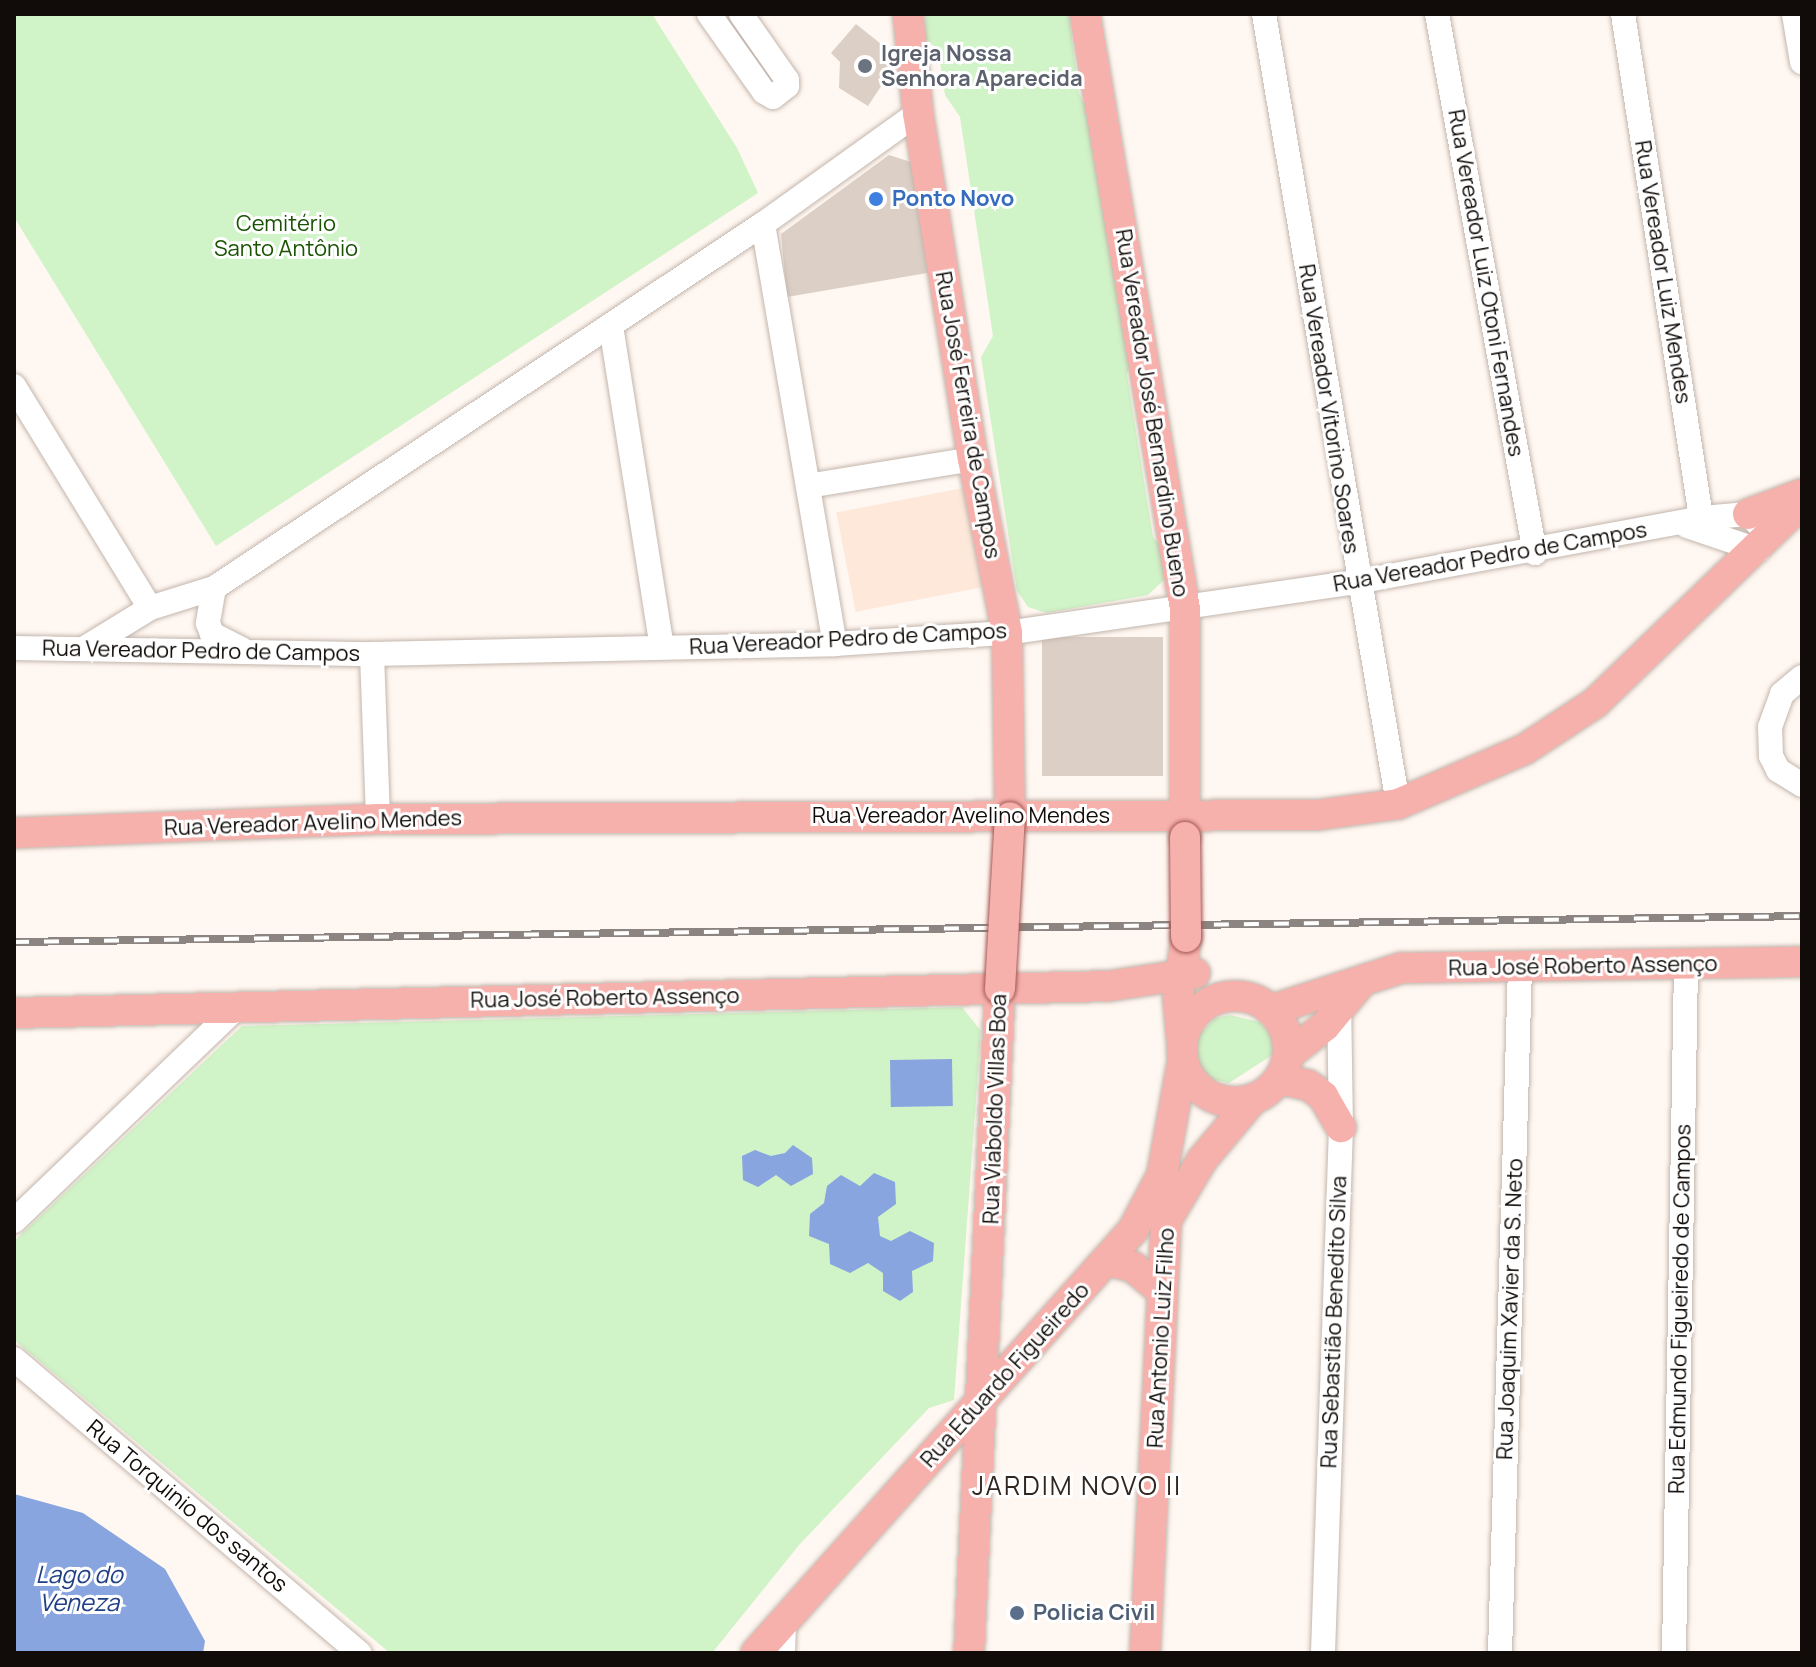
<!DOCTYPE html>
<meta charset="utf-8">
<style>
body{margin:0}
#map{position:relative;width:1816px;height:1667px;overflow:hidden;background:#fff7f1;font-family:Manrope,sans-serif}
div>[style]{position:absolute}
.built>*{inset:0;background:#fde8da;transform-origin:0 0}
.green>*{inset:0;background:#d0f3c7}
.water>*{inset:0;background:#88a5e0;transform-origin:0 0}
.building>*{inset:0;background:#dccfc6;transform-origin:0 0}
.roads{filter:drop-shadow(0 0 2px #c3b6ad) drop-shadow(0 0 2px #c3b6ad)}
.minor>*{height:24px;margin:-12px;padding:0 12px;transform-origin:12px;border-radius:12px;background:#fff}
.major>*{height:30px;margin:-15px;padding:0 15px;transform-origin:15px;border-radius:15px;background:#f7b1ad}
.major>.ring{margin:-15px;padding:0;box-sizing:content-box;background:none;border:30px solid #f7b1ad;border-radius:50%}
.rail>*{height:8px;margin-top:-4px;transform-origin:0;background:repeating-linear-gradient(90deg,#fff 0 15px,#8b8480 0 30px);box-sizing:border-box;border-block:2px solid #8b8480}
.bridges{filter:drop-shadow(0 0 2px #a35550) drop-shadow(0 0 2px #a35550)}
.major-bridge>*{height:30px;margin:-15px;padding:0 15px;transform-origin:15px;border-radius:15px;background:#f7b1ad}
.dots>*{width:22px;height:22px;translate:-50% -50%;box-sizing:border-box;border:4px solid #fff;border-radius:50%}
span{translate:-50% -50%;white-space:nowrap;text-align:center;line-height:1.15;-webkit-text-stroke:6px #fff;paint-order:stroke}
.worship-label{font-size:22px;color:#5b616d;font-weight:700}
.left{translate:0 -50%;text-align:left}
.shop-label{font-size:22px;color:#366cbe;font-weight:700}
.park-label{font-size:22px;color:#195303}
.street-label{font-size:22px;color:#110c09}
.service-label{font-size:22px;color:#4e5e75;font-weight:700}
.water-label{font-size:24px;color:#203f84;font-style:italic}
.quarter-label{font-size:26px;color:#312720;letter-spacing:2px}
.frame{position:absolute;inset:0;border:16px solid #110c09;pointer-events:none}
</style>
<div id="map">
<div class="built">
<i style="left:963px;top:488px;width:101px;height:129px;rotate:79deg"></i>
</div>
<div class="green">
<i style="clip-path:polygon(14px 14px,652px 14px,737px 148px,758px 193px,216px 546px,14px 217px)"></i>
<i style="clip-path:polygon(925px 14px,1069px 14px,1079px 93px,1086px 107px,1133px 351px,1127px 375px,1153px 537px,1167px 553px,1165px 579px,1148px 595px,1047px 613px,1028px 607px,1017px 591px,981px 357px,993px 336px,960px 117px,945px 95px,938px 49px,925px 39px)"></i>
<i style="clip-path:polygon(962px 1007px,981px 1031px,954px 1400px,929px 1408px,799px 1545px,712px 1653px,390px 1653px,14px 1340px,14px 1241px,242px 1026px)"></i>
<i style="clip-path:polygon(1230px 1015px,1260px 1022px,1277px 1042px,1277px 1052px,1229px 1083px,1200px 1077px,1193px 1050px,1198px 1036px,1215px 1018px)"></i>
</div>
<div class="water">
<i style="left:952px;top:1059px;width:47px;height:62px;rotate:89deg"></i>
<i style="clip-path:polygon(793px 1145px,812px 1158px,813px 1174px,791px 1186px,776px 1175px,758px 1187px,743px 1180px,742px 1156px,755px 1150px,771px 1156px,785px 1153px)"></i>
<i style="clip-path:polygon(874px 1173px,895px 1182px,896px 1204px,878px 1217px,880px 1236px,891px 1241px,910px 1231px,934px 1243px,933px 1261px,912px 1271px,913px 1292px,900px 1301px,883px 1291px,883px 1273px,868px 1263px,850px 1273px,830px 1264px,829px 1244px,809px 1236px,810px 1214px,824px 1203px,827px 1186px,841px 1175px,860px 1186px)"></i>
<i style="clip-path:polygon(14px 1494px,83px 1513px,165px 1569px,205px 1641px,203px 1653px,14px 1653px)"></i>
</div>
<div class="building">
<i style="clip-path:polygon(856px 24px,886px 48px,891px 71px,868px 106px,839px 88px,840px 62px,831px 53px)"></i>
<i style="clip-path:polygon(889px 155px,917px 164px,933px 272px,787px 297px,781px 234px)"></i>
<i style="left:1163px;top:637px;width:139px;height:121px;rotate:90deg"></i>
</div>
<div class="roads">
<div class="minor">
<i style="left:709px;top:14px;width:95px;rotate:54.8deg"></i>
<i style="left:764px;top:92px;width:10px;rotate:29deg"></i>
<i style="left:773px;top:97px;width:18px;rotate:-38deg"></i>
<i style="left:787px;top:86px;width:6px;rotate:-90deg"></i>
<i style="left:787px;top:80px;width:80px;rotate:-124.9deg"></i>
<i style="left:1264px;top:14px;width:801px;rotate:80.37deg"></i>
<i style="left:1437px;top:14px;width:548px;rotate:79.7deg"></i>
<i style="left:1623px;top:14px;width:522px;rotate:81.19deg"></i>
<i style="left:1794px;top:14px;width:49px;rotate:80.5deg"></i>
<i style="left:763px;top:224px;width:426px;rotate:80.3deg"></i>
<i style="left:611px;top:326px;width:325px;rotate:81deg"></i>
<i style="left:14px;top:386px;width:260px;rotate:58.5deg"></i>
<i style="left:808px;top:486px;width:167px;rotate:-9.3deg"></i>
<i style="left:1687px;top:526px;width:75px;rotate:18.7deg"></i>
<i style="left:214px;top:588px;width:36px;rotate:100deg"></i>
<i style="left:208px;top:623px;width:12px;rotate:70deg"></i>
<i style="left:212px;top:634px;width:33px;rotate:27deg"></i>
<i style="left:14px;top:648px;width:358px;rotate:1deg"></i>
<i style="left:372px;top:654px;width:463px;rotate:-1.2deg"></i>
<i style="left:835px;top:644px;width:172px;rotate:-3.7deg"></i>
<i style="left:1007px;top:633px;width:354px;rotate:-8.3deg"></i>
<i style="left:1357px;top:582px;width:351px;rotate:-10.5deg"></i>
<i style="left:1702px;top:518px;width:46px;rotate:-5deg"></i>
<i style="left:1748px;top:514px;width:17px;rotate:45deg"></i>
<i style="left:85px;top:648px;width:76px;rotate:-31.6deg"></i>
<i style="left:150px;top:608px;width:67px;rotate:-17.4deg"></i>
<i style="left:214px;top:588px;width:659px;rotate:-33.55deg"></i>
<i style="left:763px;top:224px;width:191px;rotate:-35.6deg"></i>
<i style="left:372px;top:654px;width:165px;rotate:87.9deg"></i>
<i style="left:1802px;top:677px;width:26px;rotate:140deg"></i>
<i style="left:1782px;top:694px;width:35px;rotate:110deg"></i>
<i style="left:1770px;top:727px;width:29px;rotate:88deg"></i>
<i style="left:1771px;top:756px;width:16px;rotate:63deg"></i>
<i style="left:1778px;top:770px;width:28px;rotate:32deg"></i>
<i style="left:14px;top:1221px;width:309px;rotate:-43.8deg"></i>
<i style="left:14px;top:1359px;width:454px;rotate:40.4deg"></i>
<i style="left:783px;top:1653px;width:33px;rotate:-88deg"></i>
<i style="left:1323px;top:1653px;width:526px;rotate:-88.04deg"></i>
<i style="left:1341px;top:1127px;width:129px;rotate:-90.9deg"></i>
<i style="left:1500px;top:1653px;width:688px;rotate:-88.33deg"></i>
<i style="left:1674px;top:1653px;width:688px;rotate:-89deg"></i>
</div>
<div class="major">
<i style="left:908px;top:14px;width:100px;rotate:84.2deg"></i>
<i style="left:918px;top:113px;width:350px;rotate:81deg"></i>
<i style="left:973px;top:459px;width:177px;rotate:78.9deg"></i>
<i style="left:1007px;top:633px;width:184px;rotate:89.1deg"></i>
<i style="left:1085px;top:14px;width:603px;rotate:80.46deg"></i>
<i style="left:1185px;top:609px;width:226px;rotate:90deg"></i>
<i style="left:1748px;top:514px;width:58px;rotate:-20.3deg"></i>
<i style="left:14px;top:833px;width:364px;rotate:-2.2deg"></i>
<i style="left:378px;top:819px;width:940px;rotate:-0.24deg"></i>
<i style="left:1318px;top:815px;width:81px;rotate:-7.8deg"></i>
<i style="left:1398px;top:804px;width:138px;rotate:-23.4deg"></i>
<i style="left:1525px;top:749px;width:84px;rotate:-33.3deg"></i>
<i style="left:1595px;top:703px;width:288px;rotate:-44deg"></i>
<i class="ring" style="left:1182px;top:996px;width:76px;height:76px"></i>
<i style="left:1271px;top:1010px;width:137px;rotate:-17.9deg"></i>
<i style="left:1401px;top:968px;width:401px;rotate:-0.9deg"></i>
<i style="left:14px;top:1013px;width:1095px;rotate:-1.41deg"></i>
<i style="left:1109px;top:986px;width:87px;rotate:-8.6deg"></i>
<i style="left:1182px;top:1043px;width:45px;rotate:-95.1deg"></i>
<i style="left:1178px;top:998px;width:62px;rotate:-82.5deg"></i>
<i style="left:1288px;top:1055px;width:47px;rotate:-38.1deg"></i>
<i style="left:1325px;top:1026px;width:55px;rotate:-50.2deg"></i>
<i style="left:1279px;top:1079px;width:30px;rotate:12deg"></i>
<i style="left:1308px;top:1085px;width:19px;rotate:36deg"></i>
<i style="left:1323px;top:1096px;width:36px;rotate:60deg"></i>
<i style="left:1108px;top:1261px;width:26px;rotate:13deg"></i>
<i style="left:1133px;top:1267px;width:34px;rotate:40deg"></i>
<i style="left:756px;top:1653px;width:567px;rotate:-48.29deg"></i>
<i style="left:1133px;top:1230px;width:62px;rotate:-62.2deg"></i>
<i style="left:1162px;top:1175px;width:117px;rotate:-79.7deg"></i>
<i style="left:969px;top:1653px;width:665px;rotate:-87.33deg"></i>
<i style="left:1145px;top:1653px;width:433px;rotate:-87.2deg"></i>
<i style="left:1166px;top:1221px;width:71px;rotate:-59.5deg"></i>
<i style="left:1202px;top:1160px;width:80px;rotate:-50.1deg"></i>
</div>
</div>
<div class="rail">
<i style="left:14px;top:942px;width:1788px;rotate:-0.83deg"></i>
</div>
<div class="bridges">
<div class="major-bridge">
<i style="left:1185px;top:837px;width:100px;rotate:89.4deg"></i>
<i style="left:1000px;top:989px;width:172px;rotate:-86.7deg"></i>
</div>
</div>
<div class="dots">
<i style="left:865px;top:66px;background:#6b7280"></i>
<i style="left:876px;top:199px;background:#3f7fe0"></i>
<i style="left:1017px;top:1613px;background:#5c6f8a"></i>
</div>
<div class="worship-label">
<span class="left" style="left:881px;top:66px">Igreja Nossa<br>Senhora Aparecida</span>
</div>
<div class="shop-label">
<span class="left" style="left:892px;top:199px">Ponto Novo</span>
</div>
<div class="park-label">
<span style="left:286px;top:236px">Cemitério<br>Santo Antônio</span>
</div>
<div class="street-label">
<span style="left:1663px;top:272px;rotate:81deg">Rua Vereador Luiz Mendes</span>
<span style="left:1486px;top:283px;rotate:80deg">Rua Vereador Luiz Otoni Fernandes</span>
<span style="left:1329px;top:409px;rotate:81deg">Rua Vereador Vitorino Soares</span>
<span style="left:1152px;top:413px;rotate:81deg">Rua Vereador José Bernardino Bueno</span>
<span style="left:968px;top:415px;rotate:80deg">Rua José Ferreira de Campos</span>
<span style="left:1490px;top:557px;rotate:-10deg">Rua Vereador Pedro de Campos</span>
<span style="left:848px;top:639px;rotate:-3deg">Rua Vereador Pedro de Campos</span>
<span style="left:201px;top:651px;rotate:1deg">Rua Vereador Pedro de Campos</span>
<span style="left:961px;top:816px">Rua Vereador Avelino Mendes</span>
<span style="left:313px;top:823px;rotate:-2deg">Rua Vereador Avelino Mendes</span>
<span style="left:1583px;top:966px;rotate:-1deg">Rua José Roberto Assenço</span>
<span style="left:605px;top:998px;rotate:-1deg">Rua José Roberto Assenço</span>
<span style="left:995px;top:1109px;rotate:-88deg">Rua Viaboldo Villas Boa</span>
<span style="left:1510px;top:1309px;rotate:-88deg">Rua Joaquim Xavier da S. Neto</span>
<span style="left:1680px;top:1309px;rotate:-89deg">Rua Edmundo Figueiredo de Campos</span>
<span style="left:1334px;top:1322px;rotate:-88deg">Rua Sebastião Benedito Silva</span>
<span style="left:1161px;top:1338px;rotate:-87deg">Rua Antonio Luiz Filho</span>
<span style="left:1005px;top:1375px;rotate:-48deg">Rua Eduardo Figueiredo</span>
<span style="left:187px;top:1506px;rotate:40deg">Rua Torquinio dos santos</span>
</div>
<div class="service-label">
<span class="left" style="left:1033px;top:1613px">Policia Civil</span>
</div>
<div class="water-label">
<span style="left:79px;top:1588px">Lago do<br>Veneza</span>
</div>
<div class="quarter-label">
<span style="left:1077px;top:1486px">JARDIM NOVO II</span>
</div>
<div class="frame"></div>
</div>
